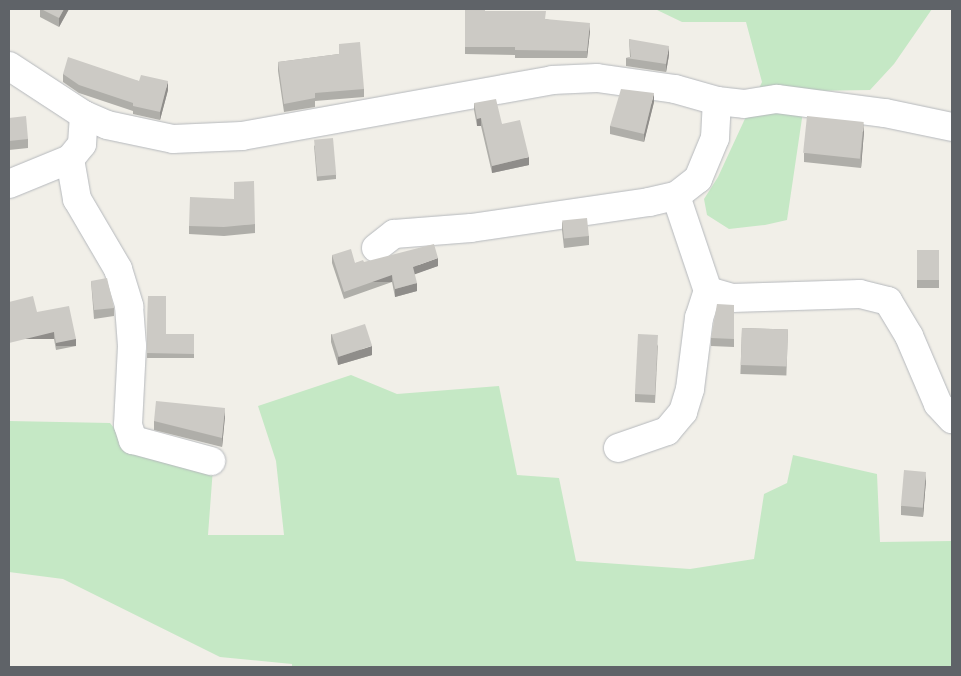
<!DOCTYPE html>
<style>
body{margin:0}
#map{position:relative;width:961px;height:676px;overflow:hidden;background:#f1efe8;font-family:Manrope,sans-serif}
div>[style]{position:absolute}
.green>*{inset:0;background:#c5e8c5}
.roads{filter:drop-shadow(0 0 1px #b5b8bc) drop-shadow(0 0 1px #b5b8bc)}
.minor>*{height:28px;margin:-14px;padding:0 14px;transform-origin:14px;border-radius:14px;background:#fff}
.wall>*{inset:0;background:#afaea9;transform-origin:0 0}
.shaded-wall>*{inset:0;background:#8f8d8a;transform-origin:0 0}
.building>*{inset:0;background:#cccac5;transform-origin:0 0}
span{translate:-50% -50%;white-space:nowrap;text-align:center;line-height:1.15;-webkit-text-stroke:4px #fff;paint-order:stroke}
.frame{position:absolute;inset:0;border:10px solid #5f6368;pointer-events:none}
</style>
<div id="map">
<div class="green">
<i style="clip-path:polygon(655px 9px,932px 9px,894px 64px,870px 90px,806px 91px,787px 220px,765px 225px,729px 229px,707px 215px,704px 199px,718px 177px,762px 82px,746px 22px,682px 22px)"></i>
<i style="clip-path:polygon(351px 375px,397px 394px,499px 386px,517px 475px,559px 478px,576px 561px,690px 569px,754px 559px,764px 494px,787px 483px,793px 455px,877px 474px,880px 542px,952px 541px,952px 667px,292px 667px,292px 664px,220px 657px,63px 579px,9px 572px,9px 421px,110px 423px,132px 450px,213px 468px,208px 535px,284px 535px,276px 461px,258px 406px)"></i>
</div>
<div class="roads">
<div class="minor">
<i style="left:9px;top:66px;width:90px;rotate:33.2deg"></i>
<i style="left:84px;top:115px;width:25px;rotate:23deg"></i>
<i style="left:107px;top:125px;width:67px;rotate:12deg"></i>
<i style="left:173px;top:139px;width:69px;rotate:-2.5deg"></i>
<i style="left:242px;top:136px;width:315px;rotate:-10.2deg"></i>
<i style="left:552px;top:80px;width:45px;rotate:-2.5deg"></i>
<i style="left:597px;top:78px;width:79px;rotate:8deg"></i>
<i style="left:675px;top:89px;width:44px;rotate:15.9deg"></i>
<i style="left:717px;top:101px;width:27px;rotate:6deg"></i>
<i style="left:744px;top:104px;width:33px;rotate:-9deg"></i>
<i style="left:777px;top:99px;width:109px;rotate:7.4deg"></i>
<i style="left:885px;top:113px;width:68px;rotate:11.8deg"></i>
<i style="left:70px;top:159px;width:41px;rotate:80.1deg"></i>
<i style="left:77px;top:199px;width:81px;rotate:59.6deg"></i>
<i style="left:118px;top:269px;width:39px;rotate:73deg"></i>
<i style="left:129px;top:306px;width:40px;rotate:85.7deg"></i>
<i style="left:132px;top:346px;width:79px;rotate:92.9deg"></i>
<i style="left:128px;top:425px;width:16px;rotate:72deg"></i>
<i style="left:133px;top:440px;width:81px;rotate:15.1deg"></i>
<i style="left:9px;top:184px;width:66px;rotate:-22.3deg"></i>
<i style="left:70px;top:159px;width:19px;rotate:-51deg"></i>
<i style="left:82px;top:144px;width:29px;rotate:-86deg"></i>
<i style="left:676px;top:196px;width:100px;rotate:71.4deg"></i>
<i style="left:708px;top:291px;width:25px;rotate:16deg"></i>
<i style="left:732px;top:298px;width:128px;rotate:-1.8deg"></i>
<i style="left:860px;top:294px;width:29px;rotate:14deg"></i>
<i style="left:888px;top:301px;width:41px;rotate:59deg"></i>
<i style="left:909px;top:336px;width:74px;rotate:66.9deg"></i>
<i style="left:938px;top:404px;width:21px;rotate:47deg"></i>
<i style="left:376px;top:248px;width:23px;rotate:-38deg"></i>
<i style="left:394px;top:234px;width:77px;rotate:-4.5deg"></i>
<i style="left:471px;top:228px;width:180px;rotate:-8.3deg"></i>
<i style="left:649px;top:202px;width:28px;rotate:-13deg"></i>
<i style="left:676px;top:196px;width:28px;rotate:-38deg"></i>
<i style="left:698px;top:179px;width:44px;rotate:-67.5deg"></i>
<i style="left:715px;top:138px;width:37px;rotate:-87deg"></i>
<i style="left:618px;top:448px;width:52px;rotate:-19.1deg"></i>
<i style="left:667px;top:431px;width:25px;rotate:-50deg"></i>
<i style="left:683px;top:412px;width:24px;rotate:-73deg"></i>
<i style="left:690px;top:389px;width:72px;rotate:-82.8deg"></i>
<i style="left:699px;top:318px;width:28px;rotate:-72deg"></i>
</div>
</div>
<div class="wall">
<i style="clip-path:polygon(40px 9px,69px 9px,59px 27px,40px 17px)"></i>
<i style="clip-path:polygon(465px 9px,546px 19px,590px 31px,587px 58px,515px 58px,515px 55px,465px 54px)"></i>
<i style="clip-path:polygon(629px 39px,669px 55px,666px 72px,626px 66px,626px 58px,630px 57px)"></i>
<i style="clip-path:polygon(339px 44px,364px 89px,364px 97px,315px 101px,315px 107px,284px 112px,278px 71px,278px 62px,339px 54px)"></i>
<i style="clip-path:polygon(63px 74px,139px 81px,168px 90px,160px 120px,133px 114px,133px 111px,79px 93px,63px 82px)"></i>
<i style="clip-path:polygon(654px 102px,644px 142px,610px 134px,610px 126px)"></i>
<i style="clip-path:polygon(474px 103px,502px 124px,529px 165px,492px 173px,481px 126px,477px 126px,474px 110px)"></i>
<i style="clip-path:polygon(9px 118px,28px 139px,28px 148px,9px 150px)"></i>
<i style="clip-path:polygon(864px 131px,861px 168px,804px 162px,804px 153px)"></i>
<i style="clip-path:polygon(314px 145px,336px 175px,336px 179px,317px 181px)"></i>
<i style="clip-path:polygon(562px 222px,589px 236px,589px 245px,564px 248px,562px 230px)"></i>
<i style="clip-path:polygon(255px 224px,255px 233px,224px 236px,189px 234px,189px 226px)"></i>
<i style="left:917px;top:250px;width:22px;height:38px"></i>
<i style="clip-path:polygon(332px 255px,355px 263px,364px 262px,438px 266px,414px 274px,417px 291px,395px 297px,392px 282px,344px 299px,332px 263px)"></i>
<i style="clip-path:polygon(91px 281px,114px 308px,114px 316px,94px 319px)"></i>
<i style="clip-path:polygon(148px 296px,166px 334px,194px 334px,194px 358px,147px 358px)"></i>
<i style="clip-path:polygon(734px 305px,734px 347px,711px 346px,711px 338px)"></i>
<i style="clip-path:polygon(37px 312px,76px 346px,56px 350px,54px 339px)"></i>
<i style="left:742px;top:328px;width:46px;height:46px;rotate:2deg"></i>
<i style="clip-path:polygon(331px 334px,372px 355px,338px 365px,331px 342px)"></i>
<i style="clip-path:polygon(658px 344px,655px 403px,635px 402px,635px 394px)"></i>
<i style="clip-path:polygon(225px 416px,222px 447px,154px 430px,154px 421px)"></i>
<i style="clip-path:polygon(926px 480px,923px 517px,901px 515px,901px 506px)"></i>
</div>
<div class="shaded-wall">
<i style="clip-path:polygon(64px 9px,69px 9px,59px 27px,59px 18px)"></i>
<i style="clip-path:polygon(590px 23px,590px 31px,587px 58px,587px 51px)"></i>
<i style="clip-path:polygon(669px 46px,669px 55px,666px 72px,666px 64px)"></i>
<i style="clip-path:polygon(168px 81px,168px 90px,160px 120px,160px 112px)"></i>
<i style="clip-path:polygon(654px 93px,654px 102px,644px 142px,644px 134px)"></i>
<i style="left:481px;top:118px;width:8px;height:4px;rotate:90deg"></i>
<i style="clip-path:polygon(864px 122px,864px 131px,861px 168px,861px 159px)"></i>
<i style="clip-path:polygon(529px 157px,529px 165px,492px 173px,492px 166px)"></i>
<i style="clip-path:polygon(438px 258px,438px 266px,413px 275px,413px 267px)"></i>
<i style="left:392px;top:275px;width:7px;height:51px;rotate:90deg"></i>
<i style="clip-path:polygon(417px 283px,417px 291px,395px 297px,395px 289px)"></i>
<i style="left:54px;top:332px;width:7px;height:46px;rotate:90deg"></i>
<i style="left:76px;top:339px;width:7px;height:20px;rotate:90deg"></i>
<i style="clip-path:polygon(372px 346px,372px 355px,338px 365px,338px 357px)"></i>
<i style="clip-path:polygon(225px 408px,225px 416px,222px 447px,222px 438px)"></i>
<i style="clip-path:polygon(926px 472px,926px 480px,923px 517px,923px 508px)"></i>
</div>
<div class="building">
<i style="clip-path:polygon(41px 9px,64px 9px,59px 18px)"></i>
<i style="clip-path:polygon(465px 9px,485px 9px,485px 11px,546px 11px,545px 19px,590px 23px,587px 51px,515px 50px,515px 47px,465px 47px)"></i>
<i style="clip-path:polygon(629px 39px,669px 46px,666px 64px,626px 58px,631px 57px)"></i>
<i style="clip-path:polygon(360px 42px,364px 89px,315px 93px,315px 98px,284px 104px,278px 62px,339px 54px,339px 44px)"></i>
<i style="clip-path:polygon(68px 57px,139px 81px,141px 75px,168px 81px,160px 112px,133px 106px,133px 103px,79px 85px,63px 74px)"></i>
<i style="clip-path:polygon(621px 89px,654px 93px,644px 134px,610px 126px)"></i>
<i style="clip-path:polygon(496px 99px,502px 124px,520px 120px,529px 157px,492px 166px,481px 118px,477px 119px,474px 103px)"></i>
<i style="clip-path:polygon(26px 116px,28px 139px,9px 141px,9px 118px)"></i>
<i style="left:807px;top:116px;width:57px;height:37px;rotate:6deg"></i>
<i style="left:333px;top:138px;width:37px;height:19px;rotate:85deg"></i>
<i style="clip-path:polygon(254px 181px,255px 224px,224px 227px,189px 226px,190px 197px,234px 199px,234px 182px)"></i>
<i style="left:587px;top:218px;width:18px;height:25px;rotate:84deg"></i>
<i style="clip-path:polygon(434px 244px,438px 258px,413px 267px,417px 283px,395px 289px,392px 275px,344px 292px,332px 255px,351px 249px,355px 263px,363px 260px,364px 262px)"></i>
<i style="left:917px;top:250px;width:22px;height:30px"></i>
<i style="clip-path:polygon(107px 278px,114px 308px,94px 310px,91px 281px)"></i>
<i style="clip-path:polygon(33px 296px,37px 312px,69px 306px,76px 339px,56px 343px,54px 332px,9px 343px,9px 302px)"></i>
<i style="clip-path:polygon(148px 296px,166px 296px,166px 334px,194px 334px,194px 354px,147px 353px)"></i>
<i style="clip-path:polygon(717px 304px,734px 305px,734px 339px,711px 338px)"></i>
<i style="left:365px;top:324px;width:23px;height:35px;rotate:72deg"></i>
<i style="left:742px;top:328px;width:46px;height:37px;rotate:2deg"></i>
<i style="left:638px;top:334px;width:20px;height:60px;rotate:3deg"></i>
<i style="clip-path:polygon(156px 401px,225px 408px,222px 438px,154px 421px)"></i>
<i style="left:904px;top:470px;width:22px;height:36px;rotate:5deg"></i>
</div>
<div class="frame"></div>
</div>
